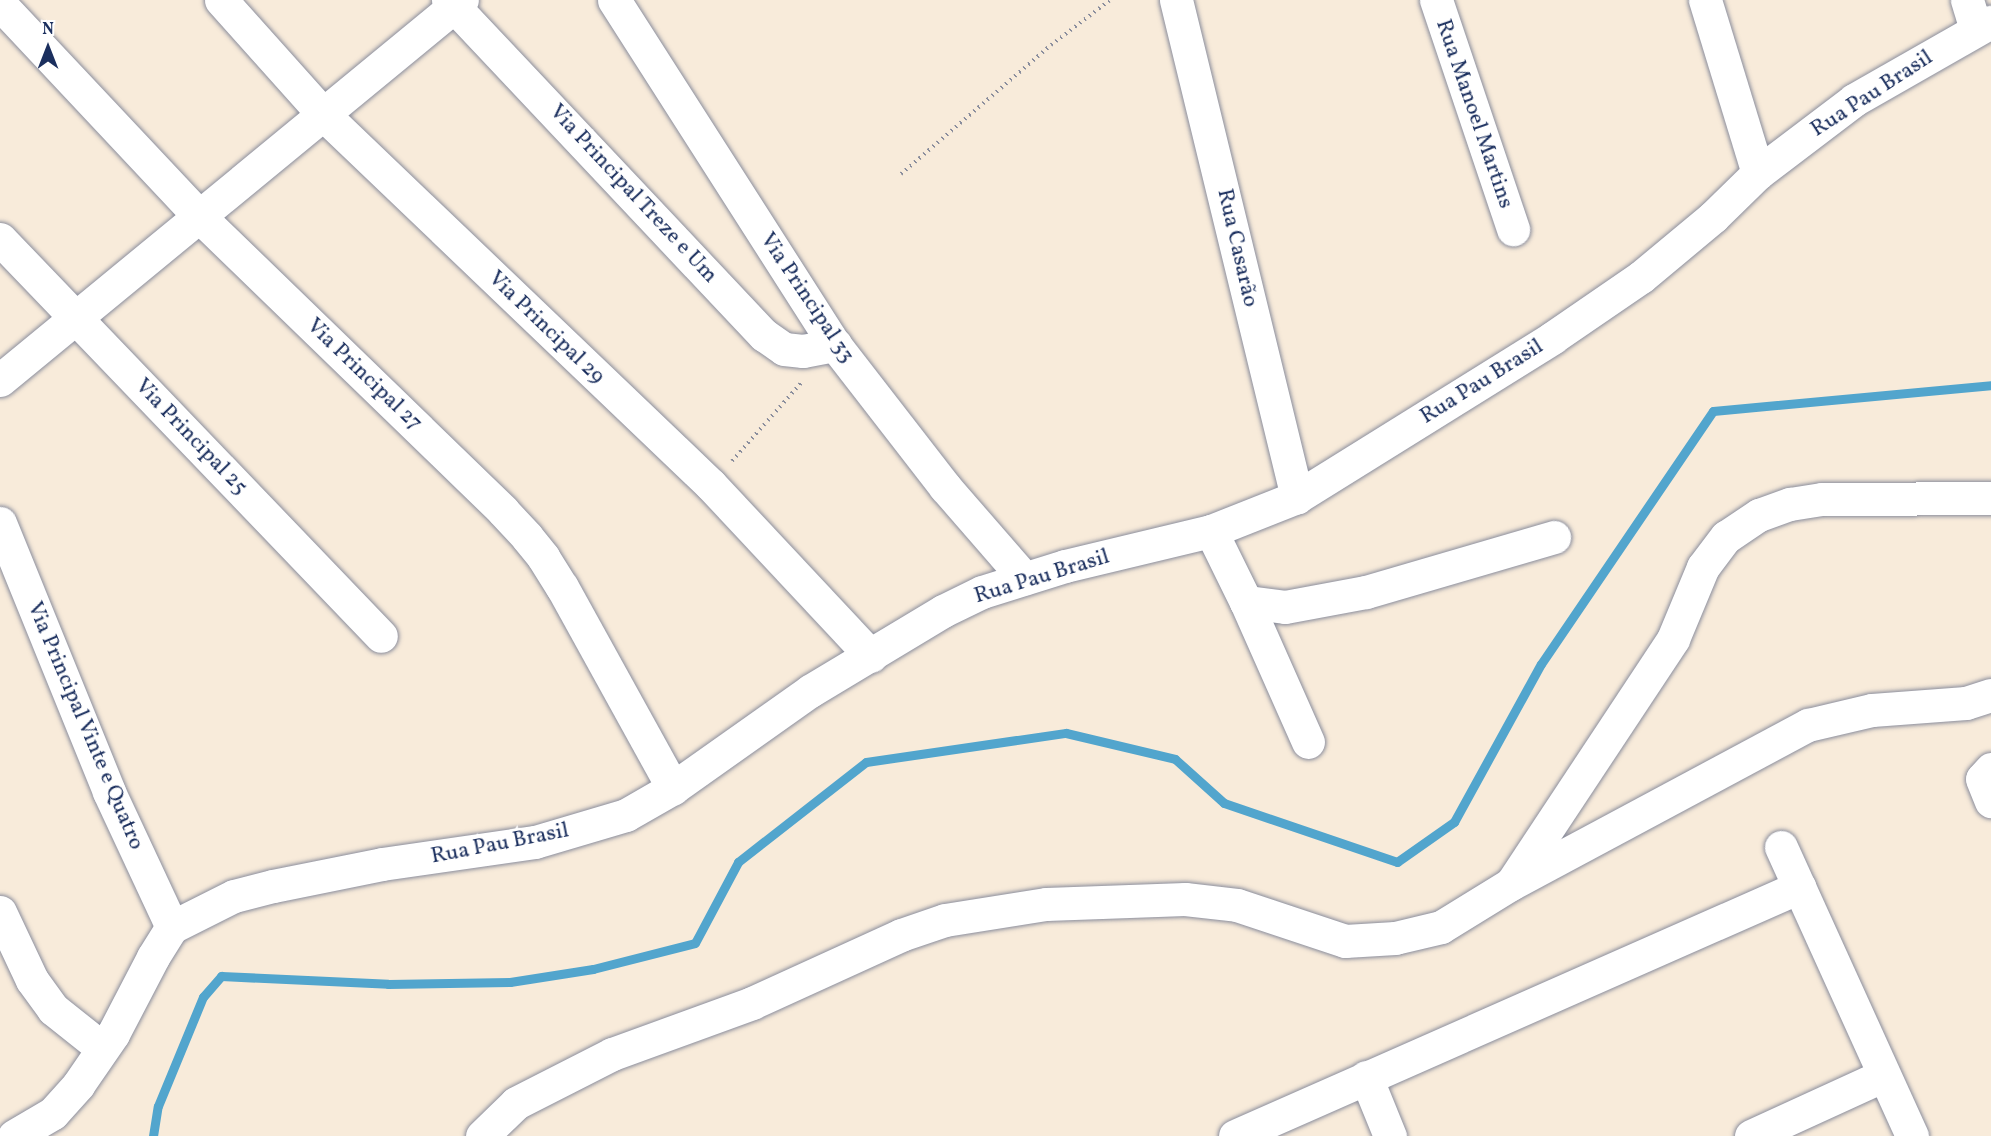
<!DOCTYPE html>
<meta charset="utf-8">
<style>
body{margin:0}
#map{position:relative;width:1991px;height:1136px;overflow:hidden;background:#f8ebda;font-family:Vollkorn,serif}
div>[style]{position:absolute}
.stream>*{height:9px;margin:-4.5px;padding:0 4.5px;transform-origin:4.5px;border-radius:4.5px;background:#52a5cd}
.path>*{height:4px;margin-top:-2px;transform-origin:0;background:repeating-linear-gradient(90deg,#8a8d9c 0 1.5px,transparent 0 6px)}
.roads{filter:drop-shadow(0 0 2px #8a8d9c) drop-shadow(0 0 2px #8a8d9c)}
.minor>*{height:33px;margin:-16.5px;padding:0 16.5px;transform-origin:16.5px;border-radius:16.5px;background:#fff}
span{translate:-50% -50%;white-space:nowrap;text-align:center;line-height:1.15;-webkit-text-stroke:5px #fff;paint-order:stroke}
.street-label{font-size:22px;color:#1b2f5e}
.north{position:absolute;left:18px;top:18px;width:60px;height:60px;-webkit-text-stroke:4px #fff;paint-order:stroke;rotate:0deg;font-size:16px;font-weight:700;line-height:24px;text-align:center;color:#1b2f5e}
.north::after{content:'';display:block;margin:auto;width:21px;height:27px;background:#1b2f5e;clip-path:polygon(50% 0,100% 100%,50% 72%,0 100%)}
</style>
<div id="map">
<div class="stream">
<i style="left:153px;top:1136px;width:30px;rotate:-81deg"></i>
<i style="left:158px;top:1106px;width:118px;rotate:-67.6deg"></i>
<i style="left:203px;top:997px;width:28px;rotate:-49deg"></i>
<i style="left:221px;top:976px;width:167px;rotate:2.7deg"></i>
<i style="left:388px;top:984px;width:122px;rotate:-0.9deg"></i>
<i style="left:510px;top:982px;width:84px;rotate:-8.9deg"></i>
<i style="left:593px;top:969px;width:105px;rotate:-14.3deg"></i>
<i style="left:695px;top:943px;width:92px;rotate:-62deg"></i>
<i style="left:738px;top:862px;width:162px;rotate:-38deg"></i>
<i style="left:866px;top:762px;width:202px;rotate:-8.3deg"></i>
<i style="left:1066px;top:733px;width:112px;rotate:13.4deg"></i>
<i style="left:1175px;top:759px;width:66px;rotate:41.9deg"></i>
<i style="left:1224px;top:803px;width:183px;rotate:18.8deg"></i>
<i style="left:1397px;top:862px;width:70px;rotate:-35.1deg"></i>
<i style="left:1454px;top:822px;width:180px;rotate:-61.2deg"></i>
<i style="left:1541px;top:664px;width:306px;rotate:-55.8deg"></i>
<i style="left:1713px;top:411px;width:279px;rotate:-5.3deg"></i>
</div>
<div class="path">
<i style="left:901px;top:174px;width:198px;rotate:-40.7deg"></i>
<i style="left:1051px;top:45px;width:74px;rotate:-37.3deg"></i>
<i style="left:732px;top:461px;width:104px;rotate:-48.5deg"></i>
</div>
<div class="roads">
<div class="minor">
<i style="left:221px;top:0;width:153px;rotate:48.2deg"></i>
<i style="left:323px;top:114px;width:537px;rotate:43.72deg"></i>
<i style="left:711px;top:485px;width:234px;rotate:46.9deg"></i>
<i style="left:448px;top:0;width:461px;rotate:46.7deg"></i>
<i style="left:764px;top:335px;width:24px;rotate:35deg"></i>
<i style="left:784px;top:349px;width:19px;rotate:6deg"></i>
<i style="left:803px;top:351px;width:33px;rotate:-11deg"></i>
<i style="left:614px;top:0;width:410px;rotate:57.4deg"></i>
<i style="left:835px;top:345px;width:180px;rotate:52.2deg"></i>
<i style="left:945px;top:487px;width:121px;rotate:49deg"></i>
<i style="left:1176px;top:0;width:512px;rotate:76.32deg"></i>
<i style="left:1436px;top:0;width:242px;rotate:71.4deg"></i>
<i style="left:1705px;top:0;width:181px;rotate:73deg"></i>
<i style="left:1967px;top:0;width:30px;rotate:73deg"></i>
<i style="left:0;top:4px;width:292px;rotate:46.8deg"></i>
<i style="left:200px;top:217px;width:422px;rotate:44.1deg"></i>
<i style="left:503px;top:511px;width:35px;rotate:47deg"></i>
<i style="left:527px;top:537px;width:26px;rotate:51deg"></i>
<i style="left:543px;top:557px;width:36px;rotate:58deg"></i>
<i style="left:562px;top:587px;width:230px;rotate:61.1deg"></i>
<i style="left:0;top:239px;width:550px;rotate:46.18deg"></i>
<i style="left:0;top:380px;width:598px;rotate:-39.44deg"></i>
<i style="left:0;top:523px;width:290px;rotate:67.9deg"></i>
<i style="left:109px;top:792px;width:149px;rotate:65deg"></i>
<i style="left:1211px;top:531px;width:79px;rotate:63.8deg"></i>
<i style="left:1246px;top:602px;width:153px;rotate:66.1deg"></i>
<i style="left:1246px;top:602px;width:39px;rotate:7deg"></i>
<i style="left:1285px;top:607px;width:82px;rotate:-10.5deg"></i>
<i style="left:1366px;top:592px;width:196px;rotate:-16.3deg"></i>
<i style="left:1991px;top:769px;width:13px;rotate:132deg"></i>
<i style="left:1982px;top:779px;width:24px;rotate:68deg"></i>
<i style="left:1781px;top:847px;width:317px;rotate:65.6deg"></i>
<i style="left:1513px;top:881px;width:290px;rotate:-56.5deg"></i>
<i style="left:1673px;top:639px;width:78px;rotate:-67.4deg"></i>
<i style="left:1703px;top:567px;width:38px;rotate:-53deg"></i>
<i style="left:1726px;top:537px;width:40px;rotate:-34deg"></i>
<i style="left:1759px;top:515px;width:33px;rotate:-20deg"></i>
<i style="left:1790px;top:504px;width:32px;rotate:-9deg"></i>
<i style="left:1822px;top:499px;width:169px;rotate:-0.3deg"></i>
<i style="left:0;top:912px;width:75px;rotate:64.8deg"></i>
<i style="left:32px;top:980px;width:36px;rotate:54deg"></i>
<i style="left:53px;top:1009px;width:63px;rotate:38.5deg"></i>
<i style="left:1366px;top:1077px;width:64px;rotate:67.9deg"></i>
<i style="left:14px;top:1136px;width:45px;rotate:-30.5deg"></i>
<i style="left:53px;top:1113px;width:38px;rotate:-48deg"></i>
<i style="left:78px;top:1085px;width:62px;rotate:-55.5deg"></i>
<i style="left:113px;top:1034px;width:87px;rotate:-62.5deg"></i>
<i style="left:153px;top:957px;width:36px;rotate:-58deg"></i>
<i style="left:172px;top:927px;width:69px;rotate:-26.6deg"></i>
<i style="left:234px;top:896px;width:40px;rotate:-14.4deg"></i>
<i style="left:273px;top:886px;width:111px;rotate:-11.4deg"></i>
<i style="left:382px;top:864px;width:155px;rotate:-8.2deg"></i>
<i style="left:535px;top:842px;width:95px;rotate:-16.5deg"></i>
<i style="left:626px;top:815px;width:54px;rotate:-29.9deg"></i>
<i style="left:673px;top:788px;width:168px;rotate:-35.3deg"></i>
<i style="left:810px;top:691px;width:155px;rotate:-31deg"></i>
<i style="left:943px;top:611px;width:43px;rotate:-26deg"></i>
<i style="left:982px;top:592px;width:87px;rotate:-17.4deg"></i>
<i style="left:1065px;top:566px;width:150px;rotate:-13.5deg"></i>
<i style="left:1211px;top:531px;width:92px;rotate:-21.6deg"></i>
<i style="left:1297px;top:497px;width:301px;rotate:-31.9deg"></i>
<i style="left:1552px;top:338px;width:108px;rotate:-34.4deg"></i>
<i style="left:1641px;top:277px;width:94px;rotate:-39.8deg"></i>
<i style="left:1713px;top:217px;width:63px;rotate:-44.4deg"></i>
<i style="left:1758px;top:173px;width:121px;rotate:-37.2deg"></i>
<i style="left:1854px;top:100px;width:158px;rotate:-29.7deg"></i>
<i style="left:482px;top:1136px;width:47px;rotate:-44.1deg"></i>
<i style="left:516px;top:1103px;width:108px;rotate:-27deg"></i>
<i style="left:612px;top:1054px;width:149px;rotate:-20deg"></i>
<i style="left:752px;top:1003px;width:164px;rotate:-24.5deg"></i>
<i style="left:901px;top:935px;width:46px;rotate:-18.8deg"></i>
<i style="left:945px;top:920px;width:102px;rotate:-9deg"></i>
<i style="left:1046px;top:904px;width:139px;rotate:-2.1deg"></i>
<i style="left:1185px;top:899px;width:52px;rotate:6.6deg"></i>
<i style="left:1237px;top:905px;width:114px;rotate:18.4deg"></i>
<i style="left:1345px;top:941px;width:50px;rotate:-3.4deg"></i>
<i style="left:1395px;top:938px;width:47px;rotate:-13.4deg"></i>
<i style="left:1441px;top:927px;width:82px;rotate:-31.6deg"></i>
<i style="left:1511px;top:884px;width:337px;rotate:-28.2deg"></i>
<i style="left:1808px;top:725px;width:66px;rotate:-13.2deg"></i>
<i style="left:1872px;top:710px;width:94px;rotate:-4.3deg"></i>
<i style="left:1966px;top:703px;width:26px;rotate:-18deg"></i>
<i style="left:1235px;top:1136px;width:617px;rotate:-23.82deg"></i>
<i style="left:1751px;top:1136px;width:146px;rotate:-24.6deg"></i>
</div>
</div>
<div class="street-label">
<span style="left:1872px;top:94px;rotate:-33deg">Rua Pau Brasil</span>
<span style="left:1474px;top:114px;rotate:71deg">Rua Manoel Martins</span>
<span style="left:633px;top:194px;rotate:47deg">Via Principal Treze e Um</span>
<span style="left:1237px;top:248px;rotate:77deg">Rua Casarão</span>
<span style="left:807px;top:298px;rotate:56deg">Via Principal 33</span>
<span style="left:546px;top:328px;rotate:44deg">Via Principal 29</span>
<span style="left:364px;top:375px;rotate:44deg">Via Principal 27</span>
<span style="left:1482px;top:382px;rotate:-32deg">Rua Pau Brasil</span>
<span style="left:191px;top:437px;rotate:46deg">Via Principal 25</span>
<span style="left:1042px;top:577px;rotate:-17deg">Rua Pau Brasil</span>
<span style="left:85px;top:726px;rotate:67deg">Via Principal Vinte e Quatro</span>
<span style="left:500px;top:844px;rotate:-11deg">Rua Pau Brasil</span>
</div>
<div class="north">N</div>
</div>
